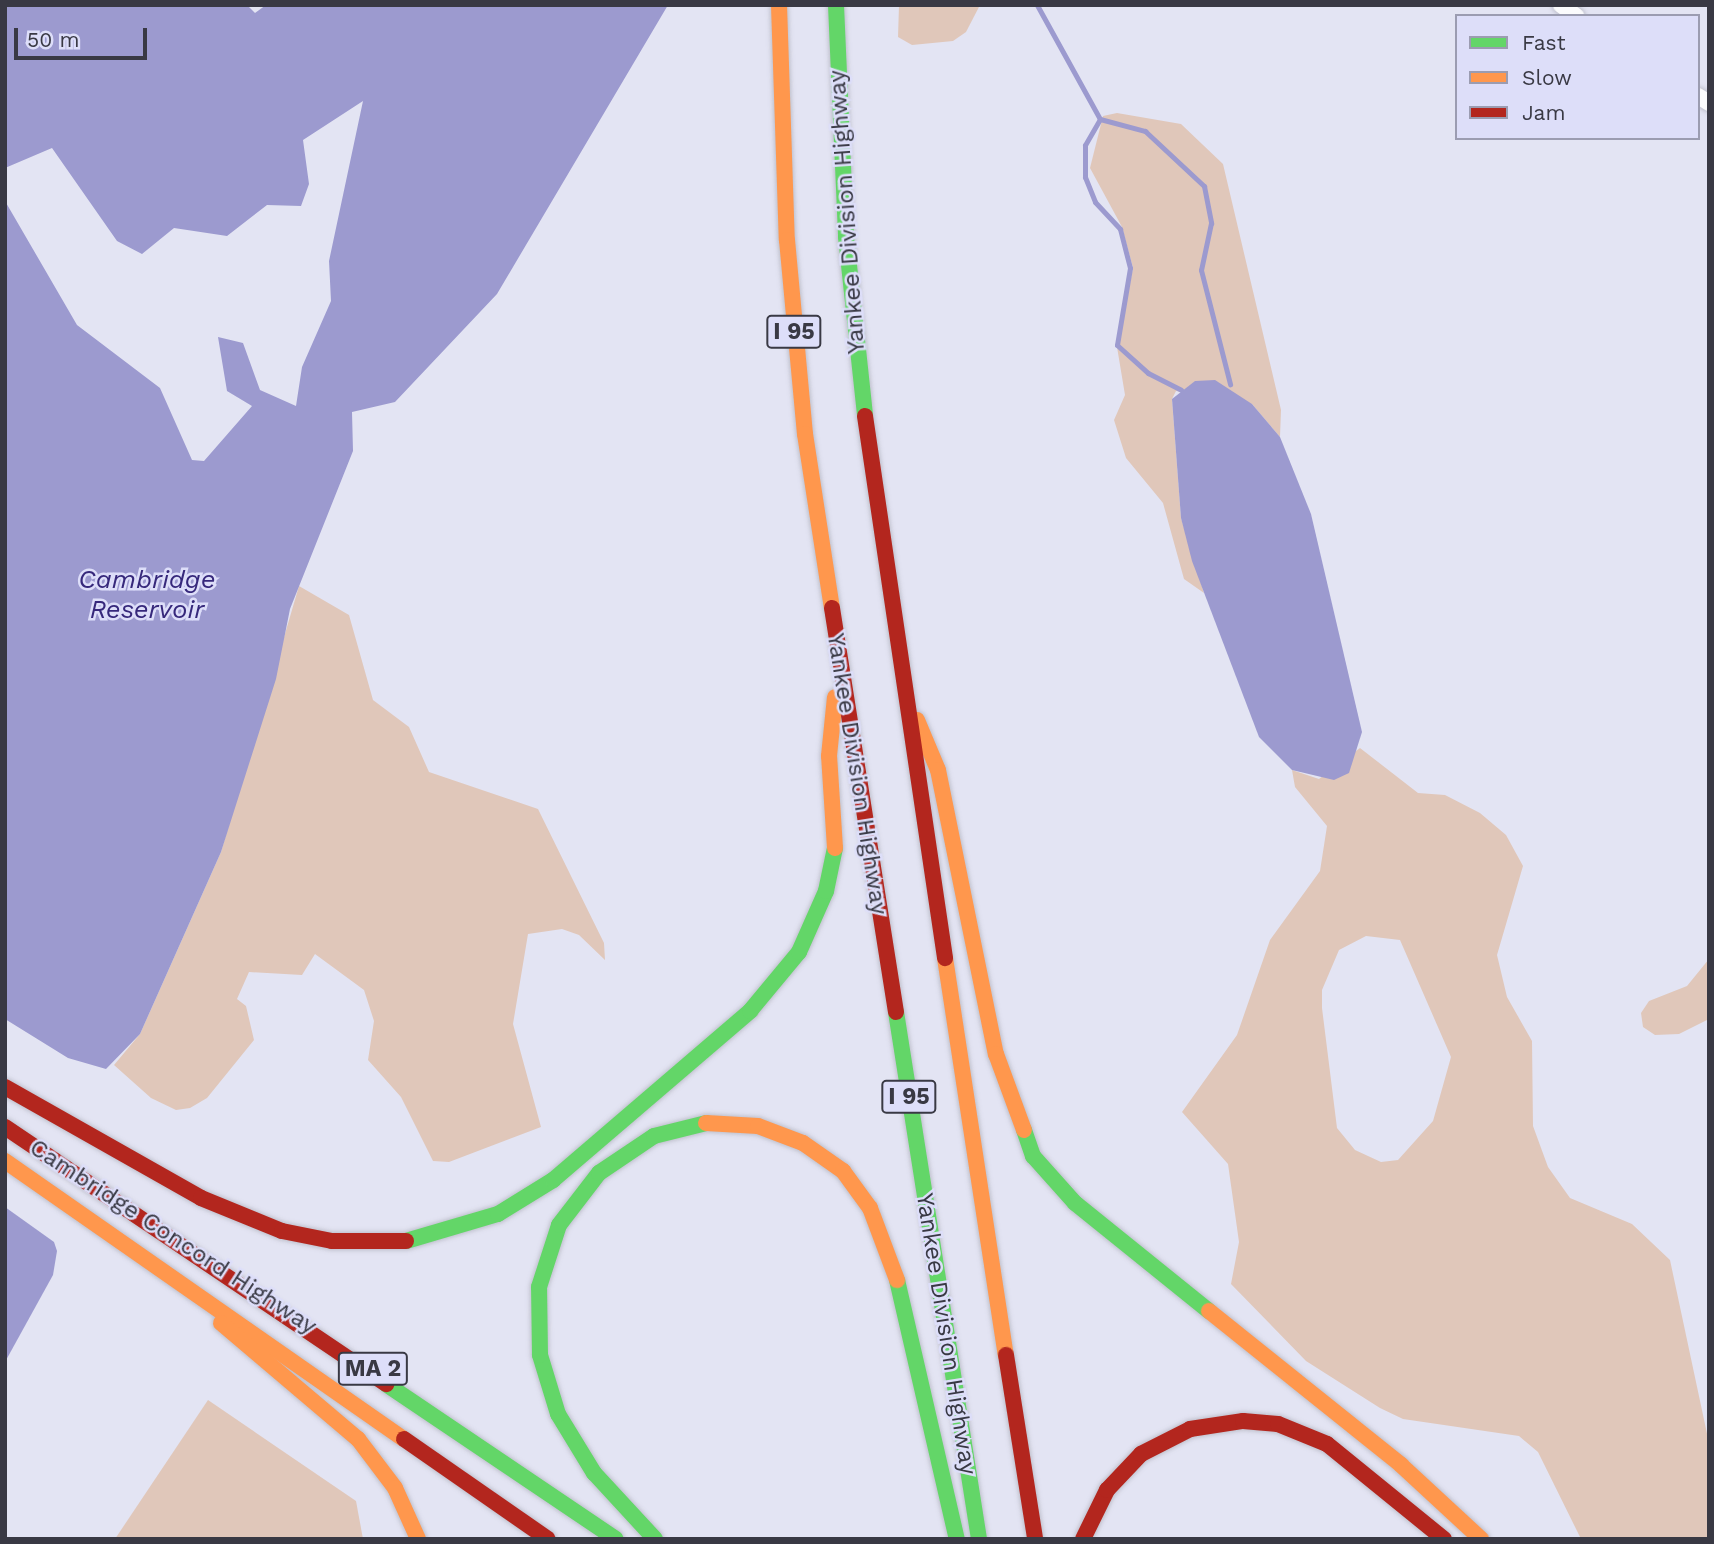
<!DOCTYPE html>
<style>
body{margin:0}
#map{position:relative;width:1714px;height:1544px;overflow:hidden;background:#e3e4f3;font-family:"Work Sans",sans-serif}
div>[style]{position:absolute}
.green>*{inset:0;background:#e0c7ba}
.water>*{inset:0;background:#9c9acf}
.stream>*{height:5px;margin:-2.5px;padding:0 2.5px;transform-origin:2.5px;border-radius:2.5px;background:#9c9acf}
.roads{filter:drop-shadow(0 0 2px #c0c1cd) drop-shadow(0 0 2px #c0c1cd)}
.street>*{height:16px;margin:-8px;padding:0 8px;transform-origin:8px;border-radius:8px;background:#fbfbfd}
.fast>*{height:16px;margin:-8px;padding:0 8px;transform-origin:8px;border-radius:8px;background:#63d668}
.slow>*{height:16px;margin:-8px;padding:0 8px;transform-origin:8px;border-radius:8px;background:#ff974d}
.jam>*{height:16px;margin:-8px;padding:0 8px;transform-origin:8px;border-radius:8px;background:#b3261e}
span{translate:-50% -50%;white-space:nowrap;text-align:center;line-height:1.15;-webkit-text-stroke:5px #dddef9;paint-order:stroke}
.shield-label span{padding:2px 5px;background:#dddef9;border:2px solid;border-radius:5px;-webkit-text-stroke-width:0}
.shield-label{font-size:23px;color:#393944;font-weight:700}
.street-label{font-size:24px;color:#393944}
.water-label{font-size:26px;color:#36287b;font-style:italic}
.frame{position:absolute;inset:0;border:7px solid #393944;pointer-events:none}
.legend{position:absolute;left:1455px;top:14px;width:245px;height:126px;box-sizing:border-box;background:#dddef9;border:2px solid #9b9cb1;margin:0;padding:9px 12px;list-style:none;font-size:21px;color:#393944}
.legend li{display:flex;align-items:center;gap:14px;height:35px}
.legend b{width:35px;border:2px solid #9b9cb1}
.scale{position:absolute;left:14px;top:28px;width:133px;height:32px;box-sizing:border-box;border:4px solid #393944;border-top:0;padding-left:9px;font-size:21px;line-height:24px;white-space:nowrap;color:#393944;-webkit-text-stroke:5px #dddef9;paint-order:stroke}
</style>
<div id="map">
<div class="green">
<i style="clip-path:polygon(899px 5px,980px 5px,966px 32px,953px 41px,912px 45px,898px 37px)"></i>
<i style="clip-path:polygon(1117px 113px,1181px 124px,1223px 164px,1281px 410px,1280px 437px,1252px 404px,1176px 391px,1172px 399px,1181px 518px,1204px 593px,1184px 579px,1163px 503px,1126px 458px,1114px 420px,1125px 395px,1117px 347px,1133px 268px,1122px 227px,1090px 168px,1103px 116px)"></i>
<i style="clip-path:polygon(299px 586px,349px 615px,373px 700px,409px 727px,429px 772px,538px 809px,604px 943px,605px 960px,579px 935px,562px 929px,528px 934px,513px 1024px,541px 1127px,449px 1162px,433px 1161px,401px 1097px,368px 1060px,374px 1021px,364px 990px,315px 954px,302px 975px,249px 972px,237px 999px,246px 1006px,254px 1040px,207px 1098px,190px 1108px,176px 1110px,151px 1098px,114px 1065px,140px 1034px,221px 852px)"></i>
<i style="clip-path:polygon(evenodd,1360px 748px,1418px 793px,1445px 795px,1480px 813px,1506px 835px,1523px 866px,1497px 955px,1507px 997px,1532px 1041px,1533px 1126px,1548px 1167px,1570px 1198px,1632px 1224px,1670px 1260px,1709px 1443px,1709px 1539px,1581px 1539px,1538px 1452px,1519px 1436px,1403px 1419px,1380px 1408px,1306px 1361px,1231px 1284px,1239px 1242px,1228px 1164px,1182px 1112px,1237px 1035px,1270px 940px,1320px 871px,1327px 826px,1295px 787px,1292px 770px,1319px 779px,1360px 748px,1366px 936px,1400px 940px,1451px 1057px,1433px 1121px,1398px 1160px,1381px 1162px,1355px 1150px,1337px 1128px,1322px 1008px,1322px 990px,1339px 950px,1366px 936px)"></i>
<i style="clip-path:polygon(1709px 959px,1709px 1019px,1679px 1034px,1655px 1035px,1643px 1027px,1641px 1013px,1649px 1001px,1687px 986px)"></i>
<i style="clip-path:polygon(208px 1400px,356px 1501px,363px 1539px,115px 1539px)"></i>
</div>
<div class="water">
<i style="clip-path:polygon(5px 5px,247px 5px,255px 13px,266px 5px,668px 5px,497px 294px,395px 402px,352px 412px,353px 451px,290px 609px,276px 679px,221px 852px,140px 1034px,106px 1069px,68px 1058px,5px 1019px,5px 201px,77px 325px,160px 388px,192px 460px,204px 461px,252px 406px,227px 391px,218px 337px,243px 343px,260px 390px,296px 406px,302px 367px,331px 301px,329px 261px,363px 101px,303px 140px,309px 184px,301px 206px,267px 205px,227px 236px,174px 228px,142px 254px,117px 241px,52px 148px,5px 168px)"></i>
<i style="clip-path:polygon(1215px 380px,1252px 404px,1280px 437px,1311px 514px,1362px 732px,1349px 773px,1334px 780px,1292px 770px,1259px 737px,1192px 561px,1181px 518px,1172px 399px,1195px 381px)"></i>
<i style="clip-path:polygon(5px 1207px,54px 1242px,57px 1251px,53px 1275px,5px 1362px)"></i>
</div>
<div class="stream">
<i style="left:1037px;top:5px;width:130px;rotate:61.1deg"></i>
<i style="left:1100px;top:119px;width:30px;rotate:120deg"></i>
<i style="left:1085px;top:145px;width:32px;rotate:90deg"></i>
<i style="left:1085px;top:177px;width:27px;rotate:68deg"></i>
<i style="left:1095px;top:202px;width:37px;rotate:47deg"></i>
<i style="left:1120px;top:229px;width:40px;rotate:75.6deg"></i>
<i style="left:1130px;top:268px;width:78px;rotate:99.6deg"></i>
<i style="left:1117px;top:345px;width:42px;rotate:42.1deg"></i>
<i style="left:1148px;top:373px;width:37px;rotate:27deg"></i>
<i style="left:1100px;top:119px;width:47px;rotate:14.9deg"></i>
<i style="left:1145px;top:131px;width:81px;rotate:43deg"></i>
<i style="left:1204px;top:186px;width:38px;rotate:79deg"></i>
<i style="left:1211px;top:223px;width:48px;rotate:102deg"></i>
<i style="left:1201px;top:270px;width:118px;rotate:75.7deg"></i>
</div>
<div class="roads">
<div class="street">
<i style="left:1561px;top:5px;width:19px;rotate:36deg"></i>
<i style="left:1698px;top:96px;width:13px;rotate:32deg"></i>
</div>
<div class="fast">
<i style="left:836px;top:5px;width:232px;rotate:87.5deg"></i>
<i style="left:846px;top:237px;width:180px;rotate:83.9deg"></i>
<i style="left:896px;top:1012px;width:533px;rotate:81.05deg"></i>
<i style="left:1024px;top:1130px;width:28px;rotate:71deg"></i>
<i style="left:1033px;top:1156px;width:63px;rotate:48.2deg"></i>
<i style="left:1075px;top:1203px;width:172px;rotate:38.9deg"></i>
<i style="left:406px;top:1241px;width:96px;rotate:-16.4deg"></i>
<i style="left:498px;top:1214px;width:65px;rotate:-31.7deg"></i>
<i style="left:553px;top:1180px;width:260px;rotate:-40.6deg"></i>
<i style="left:750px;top:1011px;width:77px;rotate:-50.3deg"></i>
<i style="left:799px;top:952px;width:67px;rotate:-66.1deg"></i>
<i style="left:826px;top:891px;width:44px;rotate:-78.2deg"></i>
<i style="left:897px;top:1280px;width:266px;rotate:77deg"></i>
<i style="left:386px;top:1384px;width:277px;rotate:34deg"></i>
<i style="left:655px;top:1539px;width:90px;rotate:-132.7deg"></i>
<i style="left:594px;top:1473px;width:69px;rotate:-121.4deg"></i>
<i style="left:558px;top:1414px;width:62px;rotate:-107deg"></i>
<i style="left:540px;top:1355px;width:68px;rotate:-90.8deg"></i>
<i style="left:539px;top:1287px;width:65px;rotate:-72.1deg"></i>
<i style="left:559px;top:1225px;width:66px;rotate:-52.4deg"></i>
<i style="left:599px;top:1173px;width:66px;rotate:-33.9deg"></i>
<i style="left:654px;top:1136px;width:54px;rotate:-14deg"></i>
</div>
<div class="slow">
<i style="left:779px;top:5px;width:235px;rotate:88.1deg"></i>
<i style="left:787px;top:240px;width:195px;rotate:84.7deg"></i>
<i style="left:805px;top:434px;width:176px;rotate:81.2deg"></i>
<i style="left:917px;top:720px;width:54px;rotate:67.2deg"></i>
<i style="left:938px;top:770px;width:290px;rotate:78.5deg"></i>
<i style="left:996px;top:1054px;width:81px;rotate:69.8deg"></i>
<i style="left:835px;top:848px;width:92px;rotate:-93.7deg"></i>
<i style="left:829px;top:756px;width:59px;rotate:-84.2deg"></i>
<i style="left:945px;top:958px;width:402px;rotate:81.3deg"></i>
<i style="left:706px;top:1123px;width:52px;rotate:3.3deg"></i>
<i style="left:758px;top:1126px;width:48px;rotate:20.7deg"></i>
<i style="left:803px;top:1143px;width:49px;rotate:35deg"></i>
<i style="left:843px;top:1171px;width:46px;rotate:53.9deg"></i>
<i style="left:870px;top:1208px;width:77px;rotate:69.4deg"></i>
<i style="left:5px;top:1161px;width:486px;rotate:34.9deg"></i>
<i style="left:1209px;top:1311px;width:246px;rotate:38.7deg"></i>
<i style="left:1401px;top:1465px;width:109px;rotate:42.8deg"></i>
<i style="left:221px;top:1323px;width:180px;rotate:40.3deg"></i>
<i style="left:358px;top:1439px;width:61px;rotate:52.9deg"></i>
<i style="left:395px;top:1488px;width:56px;rotate:65.7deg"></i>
</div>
<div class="jam">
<i style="left:865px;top:416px;width:548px;rotate:81.6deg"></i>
<i style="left:832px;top:608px;width:409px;rotate:81deg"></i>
<i style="left:5px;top:1087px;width:225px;rotate:29.5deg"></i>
<i style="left:201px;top:1198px;width:87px;rotate:22.2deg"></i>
<i style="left:282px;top:1231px;width:51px;rotate:11.3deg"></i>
<i style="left:332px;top:1241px;width:74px"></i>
<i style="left:5px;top:1127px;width:460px;rotate:34deg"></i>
<i style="left:1006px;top:1355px;width:186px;rotate:81deg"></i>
<i style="left:404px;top:1439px;width:175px;rotate:34.8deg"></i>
<i style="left:1083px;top:1539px;width:55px;rotate:-63.9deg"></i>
<i style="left:1107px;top:1490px;width:50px;rotate:-46.6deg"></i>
<i style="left:1141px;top:1454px;width:55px;rotate:-27deg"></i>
<i style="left:1190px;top:1429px;width:54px;rotate:-8.6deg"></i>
<i style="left:1243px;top:1421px;width:35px;rotate:5deg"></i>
<i style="left:1278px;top:1424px;width:53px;rotate:22.2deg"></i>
<i style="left:1327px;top:1444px;width:151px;rotate:39.1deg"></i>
</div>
</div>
<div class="shield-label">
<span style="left:794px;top:332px">I 95</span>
<span style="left:909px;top:1097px">I 95</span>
<span style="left:373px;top:1369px">MA 2</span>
</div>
<div class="street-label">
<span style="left:847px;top:212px;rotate:-94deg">Yankee Division Highway</span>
<span style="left:857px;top:774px;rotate:81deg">Yankee Division Highway</span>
<span style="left:173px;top:1237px;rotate:33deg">Cambridge Concord Highway</span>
<span style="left:946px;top:1334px;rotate:81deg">Yankee Division Highway</span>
</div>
<div class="water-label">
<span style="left:147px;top:595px">Cambridge<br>Reservoir</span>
</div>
<div class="frame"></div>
<ul class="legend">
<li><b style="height:9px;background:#63d668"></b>Fast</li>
<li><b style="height:9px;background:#ff974d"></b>Slow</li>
<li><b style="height:9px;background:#b3261e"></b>Jam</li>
</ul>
<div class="scale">50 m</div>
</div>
